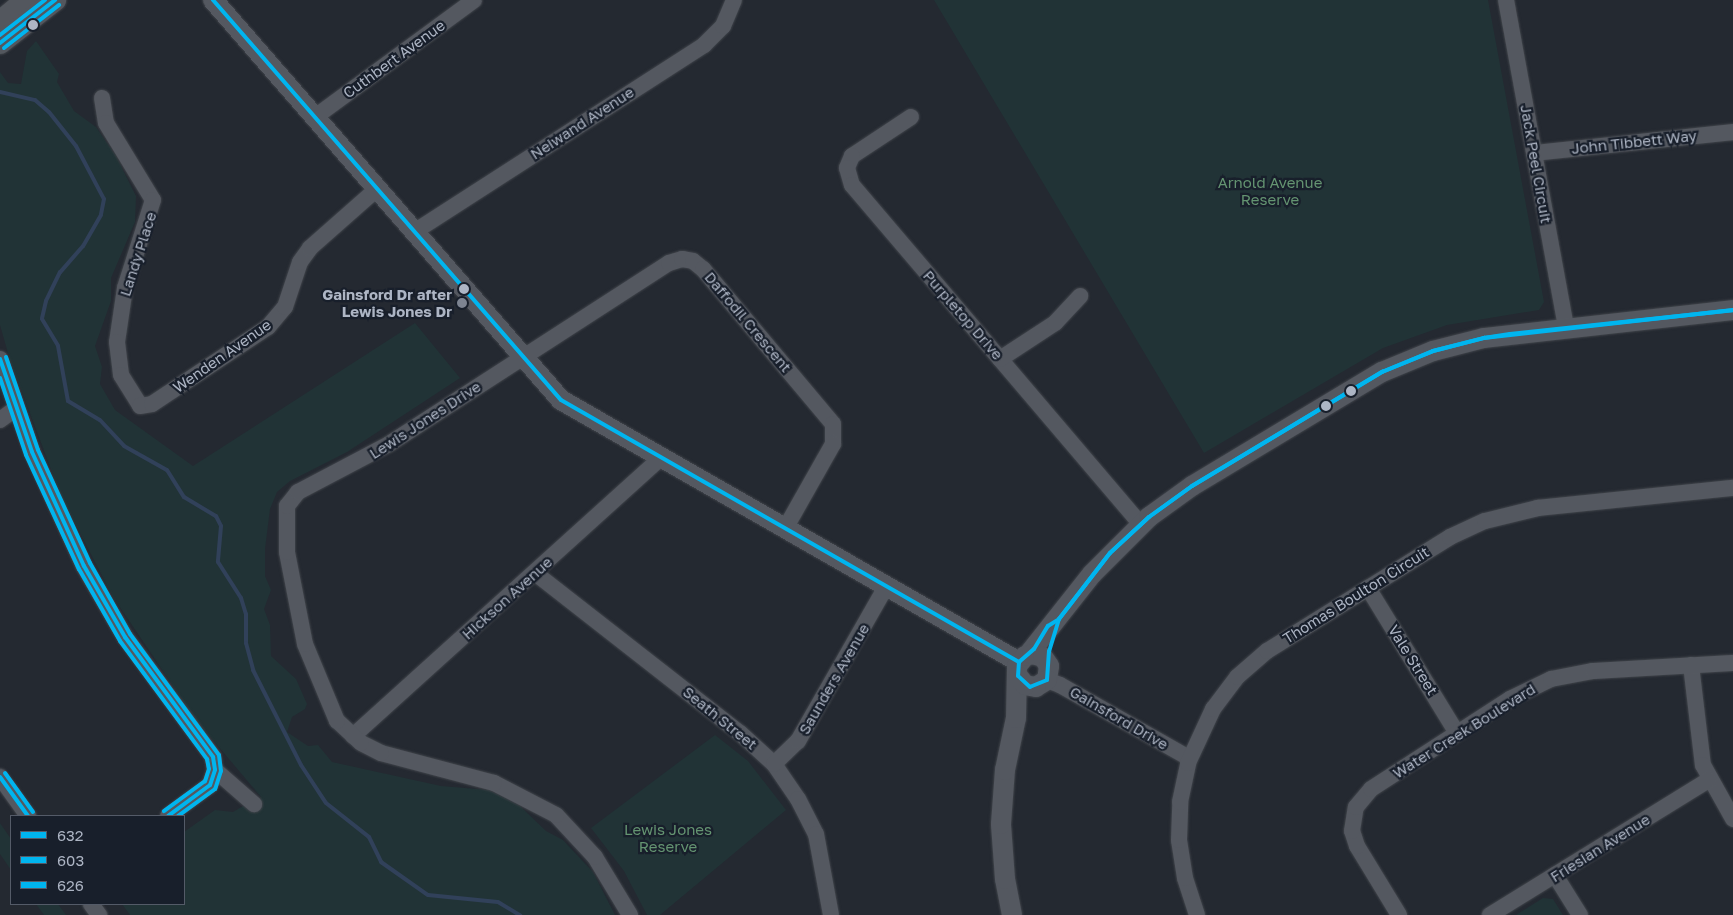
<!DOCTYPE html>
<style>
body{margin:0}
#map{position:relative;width:1733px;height:915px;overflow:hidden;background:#242931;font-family:"Golos Text",sans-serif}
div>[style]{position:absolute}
.green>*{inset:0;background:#213336}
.stream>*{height:4px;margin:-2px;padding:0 2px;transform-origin:2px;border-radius:2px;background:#31415a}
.roads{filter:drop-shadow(0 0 1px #40444a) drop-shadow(0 0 1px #40444a)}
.minor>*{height:16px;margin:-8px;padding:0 8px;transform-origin:8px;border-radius:8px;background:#545860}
.tertiary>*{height:20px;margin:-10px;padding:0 10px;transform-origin:10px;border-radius:10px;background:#545860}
.secondary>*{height:22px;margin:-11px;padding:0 11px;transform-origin:11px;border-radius:11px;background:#53575e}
.bus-1>*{height:4px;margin:-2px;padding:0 2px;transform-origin:2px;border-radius:2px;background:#00b5ef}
.bus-2>*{height:4px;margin:-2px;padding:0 2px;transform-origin:2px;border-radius:2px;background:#00b5ef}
.bus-3>*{height:4px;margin:-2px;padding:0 2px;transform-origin:2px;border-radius:2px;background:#00b5ef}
.dots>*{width:14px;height:14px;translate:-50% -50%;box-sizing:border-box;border:2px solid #181f2b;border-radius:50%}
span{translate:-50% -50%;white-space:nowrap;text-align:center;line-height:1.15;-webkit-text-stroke:4.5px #181f2b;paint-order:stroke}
.street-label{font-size:15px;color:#adb5c4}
.park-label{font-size:15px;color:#649471}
.poi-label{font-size:15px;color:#adb5c4;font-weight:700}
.right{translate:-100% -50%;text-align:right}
.legend{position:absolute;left:10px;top:815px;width:175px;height:90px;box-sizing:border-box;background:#181f2b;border:1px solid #545b68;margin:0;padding:6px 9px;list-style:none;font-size:15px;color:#adb5c4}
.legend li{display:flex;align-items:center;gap:10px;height:25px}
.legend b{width:25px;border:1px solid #545b68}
</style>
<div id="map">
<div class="green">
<i style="clip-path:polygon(934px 0,1488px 0,1544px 302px,1539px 310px,1447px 325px,1383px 348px,1204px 453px)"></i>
<i style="clip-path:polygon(36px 41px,59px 74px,57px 82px,74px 111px,96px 127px,116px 156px,136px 196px,135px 222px,111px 278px,111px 301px,95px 346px,102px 367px,100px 384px,115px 410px,193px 466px,415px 323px,460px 378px,347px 452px,290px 481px,277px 492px,270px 509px,265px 549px,265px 576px,271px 590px,264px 609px,270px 625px,271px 656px,296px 679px,307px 704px,305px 709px,292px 717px,287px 732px,308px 746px,318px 745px,332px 762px,441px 786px,489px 790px,520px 806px,546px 831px,563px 840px,593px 872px,615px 915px,130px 915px,122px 904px,184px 904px,184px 832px,215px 810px,233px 812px,243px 806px,249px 810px,261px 797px,196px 720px,113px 597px,61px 496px,10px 360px,0 325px,0 72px,8px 83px,21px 84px,27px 51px)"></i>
<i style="clip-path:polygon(715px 735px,748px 761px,786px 810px,660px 915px,647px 915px,624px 871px,591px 828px)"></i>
<i style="clip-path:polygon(0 823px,11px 839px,11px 870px,0 854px)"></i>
<i style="clip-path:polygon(1543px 898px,1553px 899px,1563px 915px,1516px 915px)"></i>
<i style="clip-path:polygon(36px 904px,58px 904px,66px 915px,44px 915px)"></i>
</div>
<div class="stream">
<i style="left:0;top:92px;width:36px;rotate:13deg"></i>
<i style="left:35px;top:100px;width:18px;rotate:41deg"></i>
<i style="left:49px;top:112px;width:43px;rotate:51.5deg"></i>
<i style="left:76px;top:146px;width:60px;rotate:62.2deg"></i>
<i style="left:104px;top:199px;width:16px;rotate:101deg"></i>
<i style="left:101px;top:215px;width:36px;rotate:120deg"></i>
<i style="left:83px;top:246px;width:35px;rotate:131deg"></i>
<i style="left:60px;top:272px;width:32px;rotate:116deg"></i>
<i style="left:46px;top:301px;width:18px;rotate:103deg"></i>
<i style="left:42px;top:319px;width:31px;rotate:59deg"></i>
<i style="left:58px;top:346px;width:56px;rotate:79.7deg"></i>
<i style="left:68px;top:401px;width:37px;rotate:31deg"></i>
<i style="left:100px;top:420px;width:35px;rotate:47deg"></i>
<i style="left:124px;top:446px;width:49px;rotate:29.2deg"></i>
<i style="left:167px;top:470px;width:32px;rotate:58deg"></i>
<i style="left:184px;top:497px;width:37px;rotate:31deg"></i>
<i style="left:216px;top:516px;width:11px;rotate:63deg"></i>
<i style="left:221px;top:526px;width:36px;rotate:95deg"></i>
<i style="left:218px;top:562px;width:43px;rotate:57.4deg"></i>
<i style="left:241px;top:598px;width:17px;rotate:73deg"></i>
<i style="left:246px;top:614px;width:29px;rotate:90deg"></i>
<i style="left:246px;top:643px;width:28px;rotate:75deg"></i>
<i style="left:253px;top:670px;width:106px;rotate:63.2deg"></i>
<i style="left:301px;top:765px;width:45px;rotate:56.7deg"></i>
<i style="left:326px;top:803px;width:55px;rotate:38.3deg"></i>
<i style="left:369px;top:837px;width:28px;rotate:64deg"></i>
<i style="left:381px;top:862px;width:57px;rotate:35.1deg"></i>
<i style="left:428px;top:895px;width:70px;rotate:5.7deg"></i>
<i style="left:498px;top:902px;width:26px;rotate:31deg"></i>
</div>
<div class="roads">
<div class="minor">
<i style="left:1506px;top:0;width:333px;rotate:79.6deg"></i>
<i style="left:102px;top:98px;width:25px;rotate:81deg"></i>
<i style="left:106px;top:123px;width:90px;rotate:58.6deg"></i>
<i style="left:153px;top:200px;width:92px;rotate:107.7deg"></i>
<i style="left:125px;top:288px;width:55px;rotate:98.4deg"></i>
<i style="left:117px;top:342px;width:33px;rotate:83deg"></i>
<i style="left:121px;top:375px;width:36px;rotate:58deg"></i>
<i style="left:140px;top:406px;width:12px;rotate:-9deg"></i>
<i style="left:152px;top:404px;width:139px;rotate:-33.6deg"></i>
<i style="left:268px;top:327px;width:26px;rotate:-50deg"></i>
<i style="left:285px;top:307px;width:47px;rotate:-71.6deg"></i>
<i style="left:300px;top:262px;width:17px;rotate:-54deg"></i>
<i style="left:310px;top:248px;width:89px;rotate:-41.4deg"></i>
<i style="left:315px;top:117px;width:197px;rotate:-36.3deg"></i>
<i style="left:911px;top:117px;width:71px;rotate:146.5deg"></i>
<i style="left:852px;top:156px;width:13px;rotate:113deg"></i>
<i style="left:847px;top:168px;width:18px;rotate:74deg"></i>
<i style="left:852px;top:185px;width:445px;rotate:49.6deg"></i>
<i style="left:1534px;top:153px;width:200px;rotate:-6deg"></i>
<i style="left:414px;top:232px;width:345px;rotate:-32.8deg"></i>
<i style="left:704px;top:45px;width:27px;rotate:-45deg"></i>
<i style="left:723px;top:26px;width:28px;rotate:-67deg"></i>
<i style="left:0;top:359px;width:98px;rotate:71deg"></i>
<i style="left:32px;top:452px;width:125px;rotate:65.5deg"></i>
<i style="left:84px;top:566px;width:82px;rotate:60deg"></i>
<i style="left:125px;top:637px;width:149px;rotate:53.7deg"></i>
<i style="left:213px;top:757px;width:13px;rotate:81deg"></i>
<i style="left:215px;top:770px;width:16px;rotate:108deg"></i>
<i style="left:210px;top:785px;width:52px;rotate:143.6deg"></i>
<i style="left:1000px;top:359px;width:66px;rotate:-33.2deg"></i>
<i style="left:1055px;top:323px;width:37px;rotate:-47deg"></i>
<i style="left:0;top:420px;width:19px;rotate:-36deg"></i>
<i style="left:535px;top:573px;width:260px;rotate:38deg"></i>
<i style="left:740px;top:733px;width:46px;rotate:42.4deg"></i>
<i style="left:774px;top:764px;width:42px;rotate:55.6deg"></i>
<i style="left:798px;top:799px;width:39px;rotate:63deg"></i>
<i style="left:816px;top:834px;width:82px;rotate:79.5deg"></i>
<i style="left:1368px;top:588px;width:170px;rotate:58.5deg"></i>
<i style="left:1691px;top:665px;width:101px;rotate:83.2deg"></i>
<i style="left:1703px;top:765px;width:62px;rotate:60.9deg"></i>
<i style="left:1047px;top:680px;width:14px;rotate:21deg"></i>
<i style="left:1060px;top:685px;width:148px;rotate:29.5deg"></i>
<i style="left:353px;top:736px;width:413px;rotate:-42.1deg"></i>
<i style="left:774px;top:764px;width:33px;rotate:-44deg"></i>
<i style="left:798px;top:741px;width:177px;rotate:-60.3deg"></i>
<i style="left:215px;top:770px;width:52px;rotate:41.1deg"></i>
<i style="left:0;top:777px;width:48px;rotate:54.3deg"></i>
<i style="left:1555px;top:875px;width:47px;rotate:58deg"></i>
<i style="left:91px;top:904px;width:14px;rotate:54deg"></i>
<i style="left:630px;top:915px;width:68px;rotate:-121.1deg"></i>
<i style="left:595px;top:857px;width:57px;rotate:-132.9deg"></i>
<i style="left:556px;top:815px;width:70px;rotate:-152.7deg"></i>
<i style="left:494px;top:783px;width:117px;rotate:-165.1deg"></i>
<i style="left:381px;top:753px;width:22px;rotate:-153deg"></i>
<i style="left:361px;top:743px;width:33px;rotate:-137deg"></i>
<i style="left:337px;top:721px;width:83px;rotate:-112.6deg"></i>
<i style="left:305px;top:644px;width:94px;rotate:-101.1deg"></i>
<i style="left:287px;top:552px;width:46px;rotate:-90deg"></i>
<i style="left:287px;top:506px;width:18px;rotate:-52deg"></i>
<i style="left:298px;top:492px;width:103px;rotate:-27.8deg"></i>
<i style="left:389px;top:444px;width:333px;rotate:-32.9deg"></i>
<i style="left:669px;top:263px;width:14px;rotate:-17deg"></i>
<i style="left:682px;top:259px;width:11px;rotate:10deg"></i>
<i style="left:693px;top:261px;width:13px;rotate:39deg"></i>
<i style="left:703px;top:269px;width:202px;rotate:50deg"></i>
<i style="left:833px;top:424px;width:20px;rotate:90deg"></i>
<i style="left:833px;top:444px;width:98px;rotate:119.5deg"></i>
<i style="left:1197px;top:915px;width:39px;rotate:-108deg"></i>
<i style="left:1185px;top:878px;width:38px;rotate:-99deg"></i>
<i style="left:1179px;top:840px;width:38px;rotate:-88deg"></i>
<i style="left:1180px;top:802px;width:40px;rotate:-78deg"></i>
<i style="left:1188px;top:763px;width:60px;rotate:-65.2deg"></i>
<i style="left:1213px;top:709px;width:40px;rotate:-53deg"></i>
<i style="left:1237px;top:677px;width:40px;rotate:-41deg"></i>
<i style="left:1267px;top:651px;width:216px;rotate:-31.9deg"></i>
<i style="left:1450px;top:537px;width:38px;rotate:-25deg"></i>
<i style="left:1485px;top:521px;width:55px;rotate:-13.8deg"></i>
<i style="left:1538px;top:508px;width:196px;rotate:-5.9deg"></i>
<i style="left:1399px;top:915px;width:81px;rotate:-121.3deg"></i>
<i style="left:1357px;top:846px;width:16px;rotate:-108deg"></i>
<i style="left:1352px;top:831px;width:24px;rotate:-81deg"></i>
<i style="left:1356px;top:807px;width:23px;rotate:-50deg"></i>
<i style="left:1371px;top:789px;width:166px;rotate:-32.9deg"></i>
<i style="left:1510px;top:699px;width:46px;rotate:-26deg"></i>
<i style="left:1551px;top:679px;width:43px;rotate:-10.8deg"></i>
<i style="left:1593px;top:671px;width:140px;rotate:-3.3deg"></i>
<i style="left:1490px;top:915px;width:257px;rotate:-31.7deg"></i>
</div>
<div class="tertiary">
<i style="left:213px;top:0;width:530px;rotate:48.98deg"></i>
<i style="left:561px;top:400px;width:528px;rotate:29.77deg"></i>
<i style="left:1028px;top:655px;width:103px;rotate:-51.7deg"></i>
<i style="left:1092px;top:574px;width:81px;rotate:-45deg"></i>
<i style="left:1149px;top:517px;width:53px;rotate:-35.8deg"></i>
<i style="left:1192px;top:486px;width:222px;rotate:-31deg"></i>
<i style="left:1382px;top:372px;width:55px;rotate:-22.4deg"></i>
<i style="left:1433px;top:351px;width:53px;rotate:-14.3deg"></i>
<i style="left:1484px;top:338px;width:251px;rotate:-6.4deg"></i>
<i style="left:1012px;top:915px;width:37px;rotate:-101deg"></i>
<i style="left:1005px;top:879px;width:55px;rotate:-94.2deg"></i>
<i style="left:1001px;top:824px;width:54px;rotate:-85.8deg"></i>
<i style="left:1005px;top:770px;width:53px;rotate:-78.1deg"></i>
<i style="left:1016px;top:718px;width:52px;rotate:-88.9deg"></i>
<i style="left:1017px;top:666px;width:13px;rotate:-51deg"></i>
<i style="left:1025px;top:656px;width:7px;rotate:-16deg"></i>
<i style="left:1032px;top:654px;width:11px;rotate:15deg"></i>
<i style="left:1043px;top:657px;width:11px;rotate:56deg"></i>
<i style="left:1049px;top:666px;width:14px;rotate:98deg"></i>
<i style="left:1047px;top:680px;width:13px;rotate:148deg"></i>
<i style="left:1036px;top:687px;width:11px;rotate:-170deg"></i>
<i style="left:1025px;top:685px;width:11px;rotate:-128deg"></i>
</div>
<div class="secondary">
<i style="left:0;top:22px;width:34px;rotate:-40deg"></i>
<i style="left:0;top:43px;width:70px;rotate:-38deg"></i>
</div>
</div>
<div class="bus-1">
<i style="left:213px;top:0;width:530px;rotate:48.98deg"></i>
<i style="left:561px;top:400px;width:528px;rotate:29.77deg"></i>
<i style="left:0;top:43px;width:70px;rotate:-38deg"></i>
<i style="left:1733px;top:310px;width:251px;rotate:173.6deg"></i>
<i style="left:1484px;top:338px;width:26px;rotate:-9deg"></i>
<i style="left:1510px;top:334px;width:224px;rotate:-6.1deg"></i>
<i style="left:1433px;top:351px;width:53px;rotate:-14.3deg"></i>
<i style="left:1433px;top:351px;width:53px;rotate:-14.3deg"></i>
<i style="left:0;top:359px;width:98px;rotate:71deg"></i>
<i style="left:32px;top:452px;width:125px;rotate:65.5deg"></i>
<i style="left:84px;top:566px;width:82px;rotate:60deg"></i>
<i style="left:125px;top:637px;width:149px;rotate:53.7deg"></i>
<i style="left:213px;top:757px;width:13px;rotate:81deg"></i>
<i style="left:215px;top:770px;width:16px;rotate:108deg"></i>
<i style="left:210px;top:785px;width:52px;rotate:143.6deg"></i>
<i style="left:1382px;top:372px;width:55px;rotate:-22.4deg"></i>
<i style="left:1382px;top:372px;width:55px;rotate:-22.4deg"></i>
<i style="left:1192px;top:486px;width:222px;rotate:-31deg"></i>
<i style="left:1192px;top:486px;width:222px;rotate:-31deg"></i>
<i style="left:1149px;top:517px;width:53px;rotate:-35.8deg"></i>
<i style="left:1149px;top:517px;width:53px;rotate:-35.8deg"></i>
<i style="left:1110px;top:553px;width:53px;rotate:-42.7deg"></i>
<i style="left:1110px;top:553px;width:53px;rotate:-42.7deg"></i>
<i style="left:1059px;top:619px;width:34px;rotate:107deg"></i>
<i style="left:1049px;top:651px;width:29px;rotate:94deg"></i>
<i style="left:1047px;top:680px;width:18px;rotate:158deg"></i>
<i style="left:1030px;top:687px;width:16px;rotate:-137deg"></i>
<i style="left:1018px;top:676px;width:14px;rotate:-86deg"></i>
<i style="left:1019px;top:662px;width:20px;rotate:-41deg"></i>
<i style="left:1034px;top:649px;width:27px;rotate:-59deg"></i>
<i style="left:1048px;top:626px;width:13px;rotate:-32deg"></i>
<i style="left:1059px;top:619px;width:83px;rotate:-52.3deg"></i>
<i style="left:1059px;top:619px;width:83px;rotate:-52.3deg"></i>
<i style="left:0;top:777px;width:48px;rotate:54.3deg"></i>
</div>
<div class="bus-2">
<i style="left:4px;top:48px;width:70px;rotate:-38deg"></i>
<i style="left:0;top:378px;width:81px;rotate:71.3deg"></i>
<i style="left:26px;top:455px;width:126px;rotate:65.1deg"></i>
<i style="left:79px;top:569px;width:83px;rotate:60.3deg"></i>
<i style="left:120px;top:641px;width:147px;rotate:53.6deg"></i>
<i style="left:207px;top:759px;width:10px;rotate:79deg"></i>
<i style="left:209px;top:769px;width:13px;rotate:108deg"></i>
<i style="left:205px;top:781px;width:51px;rotate:143.8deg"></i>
</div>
<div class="bus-3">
<i style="left:0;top:35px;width:57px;rotate:-37.9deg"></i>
<i style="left:6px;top:357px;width:98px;rotate:71deg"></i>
<i style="left:38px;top:450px;width:124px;rotate:65.3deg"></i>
<i style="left:90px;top:563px;width:81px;rotate:60.6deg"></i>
<i style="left:130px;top:634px;width:150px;rotate:53.7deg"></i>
<i style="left:219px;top:755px;width:16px;rotate:83deg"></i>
<i style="left:221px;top:771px;width:19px;rotate:108deg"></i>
<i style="left:215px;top:789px;width:46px;rotate:143.9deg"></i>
<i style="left:5px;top:773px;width:48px;rotate:54.3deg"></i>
</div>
<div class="dots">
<i style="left:33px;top:25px;background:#adb5c4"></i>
<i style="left:464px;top:289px;background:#adb5c4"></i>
<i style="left:462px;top:303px;background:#7d8491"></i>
<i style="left:1351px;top:391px;background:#adb5c4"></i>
<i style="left:1326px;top:406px;background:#adb5c4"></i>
</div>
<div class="street-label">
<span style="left:394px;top:59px;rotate:-36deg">Cuthbert Avenue</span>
<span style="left:582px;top:123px;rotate:-33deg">Neiwand Avenue</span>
<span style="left:1634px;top:142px;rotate:-6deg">John Tibbett Way</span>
<span style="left:1536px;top:164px;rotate:80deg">Jack Peel Circuit</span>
<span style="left:138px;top:254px;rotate:-72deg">Landy Place</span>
<span style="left:963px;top:315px;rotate:49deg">Purpletop Drive</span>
<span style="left:748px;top:322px;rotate:50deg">Daffodil Crescent</span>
<span style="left:222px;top:356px;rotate:-35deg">Wenden Avenue</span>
<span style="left:425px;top:420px;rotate:-33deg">Lewis Jones Drive</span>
<span style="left:1356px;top:595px;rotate:-32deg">Thomas Boulton Circuit</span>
<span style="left:507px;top:598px;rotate:-42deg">Hickson Avenue</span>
<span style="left:1413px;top:660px;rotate:58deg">Vale Street</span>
<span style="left:834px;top:679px;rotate:-60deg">Saunders Avenue</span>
<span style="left:720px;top:718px;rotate:39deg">Seath Street</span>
<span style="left:1119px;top:718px;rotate:30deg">Gainsford Drive</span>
<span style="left:1464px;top:731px;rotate:-32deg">Water Creek Boulevard</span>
<span style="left:1600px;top:848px;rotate:-32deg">Friesian Avenue</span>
</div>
<div class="park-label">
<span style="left:1270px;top:191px">Arnold Avenue<br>Reserve</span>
<span style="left:668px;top:838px">Lewis Jones<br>Reserve</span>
</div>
<div class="poi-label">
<span class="right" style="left:452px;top:303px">Gainsford Dr after<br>Lewis Jones Dr</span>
</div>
<ul class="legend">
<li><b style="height:6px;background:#00b5ef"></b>632</li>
<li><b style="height:6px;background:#00b5ef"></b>603</li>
<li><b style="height:6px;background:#00b5ef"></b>626</li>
</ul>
</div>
